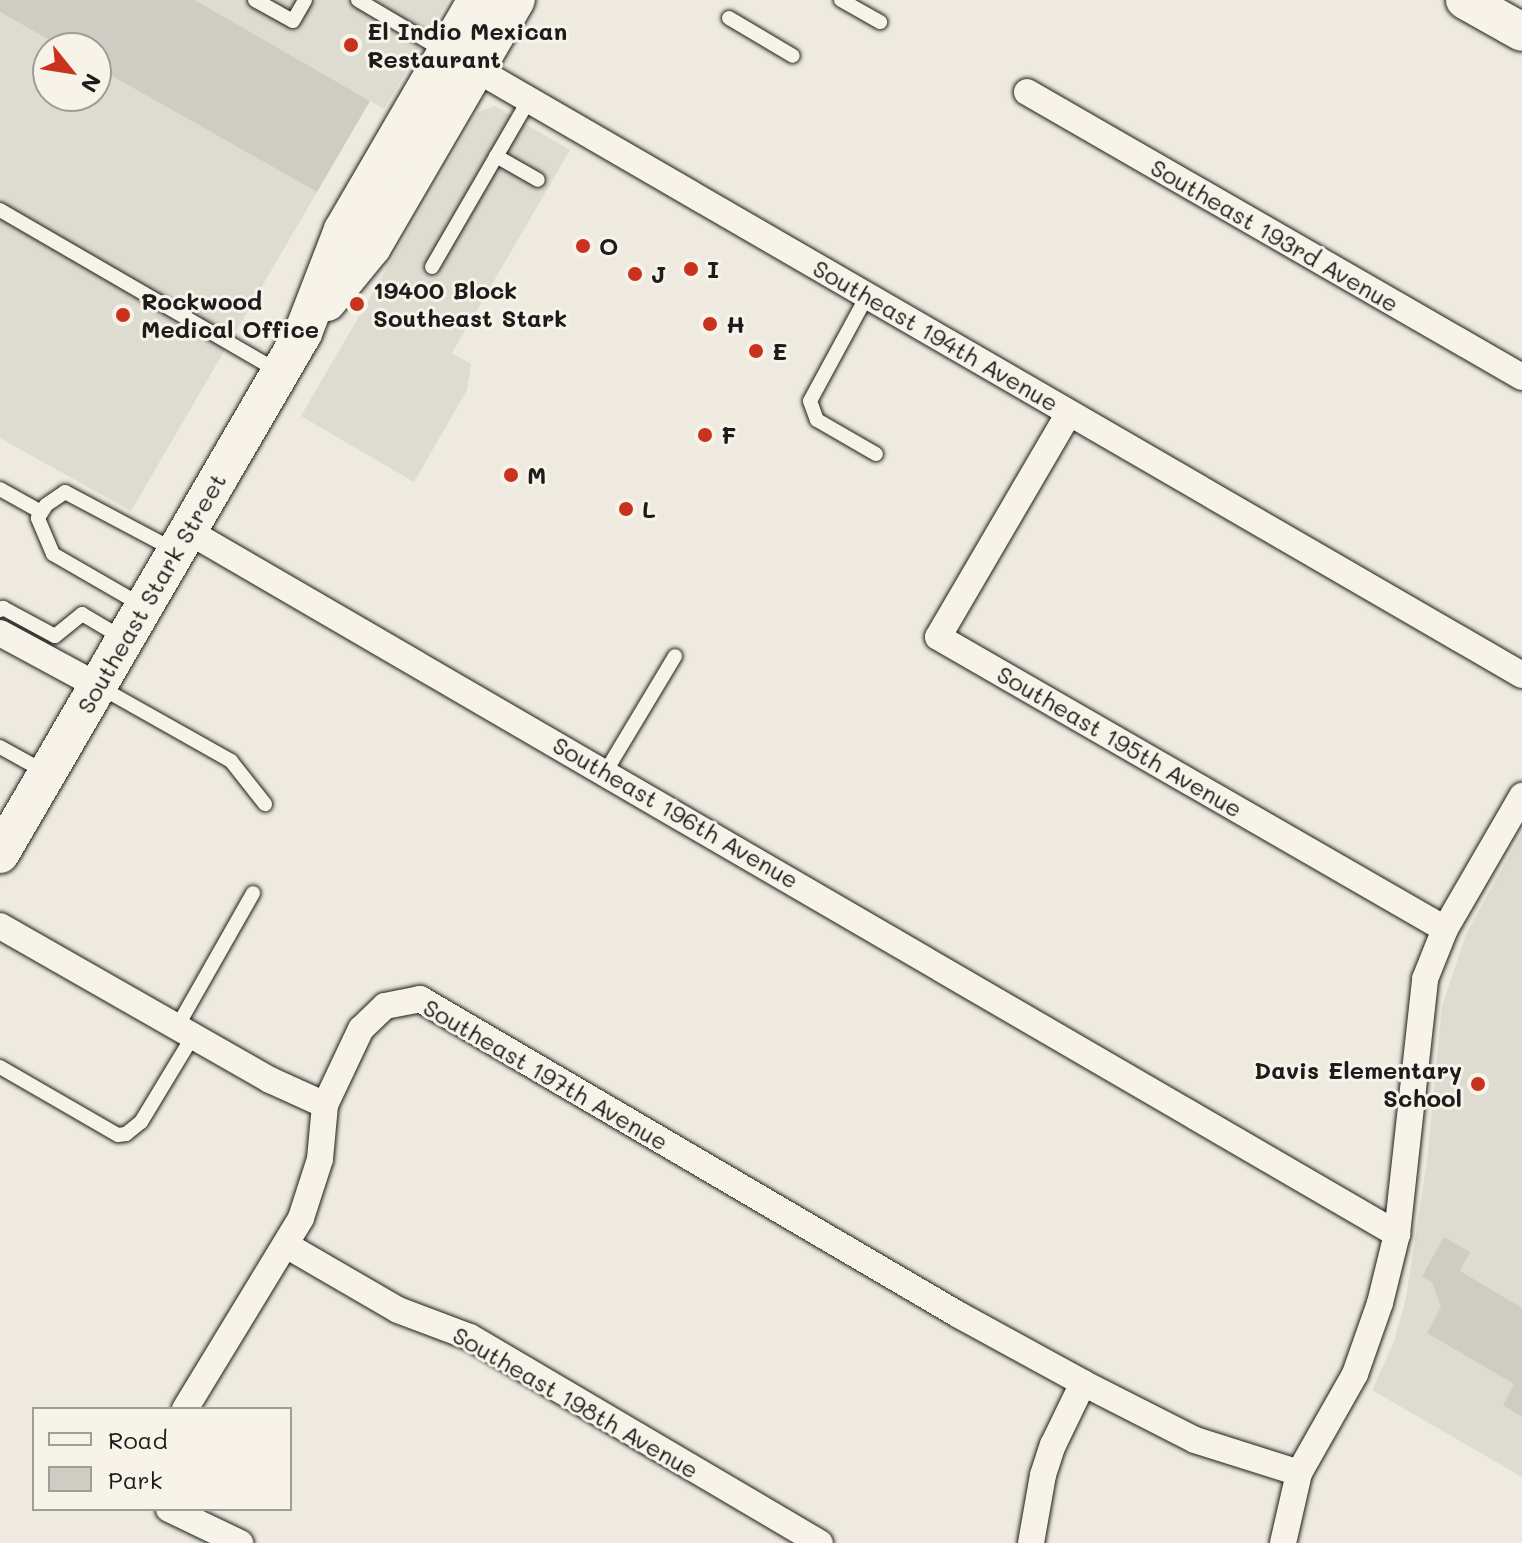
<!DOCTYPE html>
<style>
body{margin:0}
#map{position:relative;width:1522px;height:1543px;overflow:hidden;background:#eeeae0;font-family:Mali,sans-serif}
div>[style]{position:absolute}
.built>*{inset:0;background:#dedbd1}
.green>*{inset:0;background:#cfccc3}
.roads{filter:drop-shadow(0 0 2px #1c1c1c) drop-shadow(0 0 2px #1c1c1c)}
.lane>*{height:14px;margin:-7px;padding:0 7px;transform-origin:7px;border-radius:7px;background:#f7f3e8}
.street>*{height:26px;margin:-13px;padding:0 13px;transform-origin:13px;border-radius:13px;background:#f7f3e8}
.secondary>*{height:38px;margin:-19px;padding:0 19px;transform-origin:19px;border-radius:19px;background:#f7f3e8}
.dots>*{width:22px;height:22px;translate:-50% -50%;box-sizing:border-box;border:4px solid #f7f3e8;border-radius:50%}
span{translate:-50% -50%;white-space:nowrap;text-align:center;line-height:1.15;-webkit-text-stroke:6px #f7f3e8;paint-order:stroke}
.poi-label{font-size:24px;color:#1c1c1c;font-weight:700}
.left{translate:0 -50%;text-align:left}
.right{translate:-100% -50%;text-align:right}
.street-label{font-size:24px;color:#1c1c1c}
.legend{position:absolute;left:32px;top:1407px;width:260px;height:104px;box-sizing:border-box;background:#f7f3e8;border:2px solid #9f9d96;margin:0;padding:10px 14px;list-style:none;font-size:24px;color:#1c1c1c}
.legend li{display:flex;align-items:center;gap:16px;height:40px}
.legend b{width:40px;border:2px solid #9f9d96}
.north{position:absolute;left:32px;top:32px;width:80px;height:80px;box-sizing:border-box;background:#f7f3e8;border:2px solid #9f9d96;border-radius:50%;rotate:120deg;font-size:22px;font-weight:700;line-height:32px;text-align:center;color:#1c1c1c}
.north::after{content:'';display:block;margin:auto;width:28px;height:36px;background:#c8321e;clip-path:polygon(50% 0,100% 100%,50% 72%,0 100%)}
</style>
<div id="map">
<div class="built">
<i style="clip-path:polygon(195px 0,448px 0,384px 109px)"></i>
<i style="clip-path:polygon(0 12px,63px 48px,48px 48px,48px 96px,96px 96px,96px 67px,317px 192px,131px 511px,0 438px)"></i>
<i style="clip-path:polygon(495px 106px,570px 150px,452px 353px,471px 364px,467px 390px,414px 482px,301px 416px,478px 112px)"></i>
<i style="clip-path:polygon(1522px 833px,1522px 1477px,1372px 1390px,1394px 1342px,1406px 1298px,1427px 1161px,1442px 1006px,1466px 934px)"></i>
</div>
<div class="green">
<i style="clip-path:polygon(0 0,195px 0,370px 101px,317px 192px,96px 67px,96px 48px,63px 48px,0 12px)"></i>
<i style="clip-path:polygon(1444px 1237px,1470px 1252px,1460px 1271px,1522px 1308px,1522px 1417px,1503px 1405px,1514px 1384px,1427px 1333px,1441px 1307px,1432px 1282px,1422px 1276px)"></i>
</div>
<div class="roads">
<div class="lane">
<i style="left:255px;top:0;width:43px;rotate:28.9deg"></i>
<i style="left:293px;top:21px;width:24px;rotate:-60deg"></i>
<i style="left:358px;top:0;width:102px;rotate:30.6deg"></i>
<i style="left:841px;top:0;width:45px;rotate:29.4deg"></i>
<i style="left:729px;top:18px;width:74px;rotate:30.7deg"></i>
<i style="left:496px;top:156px;width:48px;rotate:29.7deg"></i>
<i style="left:0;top:210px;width:323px;rotate:30.1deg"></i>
<i style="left:432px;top:267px;width:193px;rotate:-59.9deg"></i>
<i style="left:867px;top:296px;width:119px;rotate:118.5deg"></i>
<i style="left:810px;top:401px;width:20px;rotate:70deg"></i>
<i style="left:817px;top:420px;width:68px;rotate:30deg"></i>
<i style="left:0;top:489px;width:47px;rotate:29.3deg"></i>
<i style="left:143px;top:606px;width:104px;rotate:-150deg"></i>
<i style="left:53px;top:554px;width:39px;rotate:-113deg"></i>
<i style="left:38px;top:518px;width:15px;rotate:-58deg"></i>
<i style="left:46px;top:505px;width:23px;rotate:-34deg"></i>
<i style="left:65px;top:492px;width:126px;rotate:28deg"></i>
<i style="left:0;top:610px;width:4px;rotate:-34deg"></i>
<i style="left:3px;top:608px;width:59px;rotate:28.3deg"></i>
<i style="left:55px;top:636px;width:35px;rotate:-39deg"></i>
<i style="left:82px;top:614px;width:49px;rotate:30.8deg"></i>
<i style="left:98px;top:686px;width:153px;rotate:29.4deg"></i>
<i style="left:231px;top:761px;width:55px;rotate:51.7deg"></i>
<i style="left:0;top:747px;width:54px;rotate:29deg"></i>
<i style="left:606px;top:771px;width:134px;rotate:-59deg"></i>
<i style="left:177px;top:1027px;width:154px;rotate:-60.4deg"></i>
<i style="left:0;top:1067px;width:136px;rotate:30deg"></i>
<i style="left:118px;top:1135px;width:8px;rotate:-7deg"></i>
<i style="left:126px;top:1134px;width:19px;rotate:-39deg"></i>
<i style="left:141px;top:1122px;width:100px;rotate:-58.8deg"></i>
</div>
<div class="street">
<i style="left:462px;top:61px;width:1225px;rotate:30.08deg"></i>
<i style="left:1027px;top:92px;width:571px;rotate:29.93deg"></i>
<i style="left:1069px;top:413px;width:259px;rotate:120.3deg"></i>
<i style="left:938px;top:637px;width:585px;rotate:29.94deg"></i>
<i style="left:188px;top:531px;width:1399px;rotate:30.18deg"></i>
<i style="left:0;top:633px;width:111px;rotate:28.4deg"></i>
<i style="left:0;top:926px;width:311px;rotate:29.7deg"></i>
<i style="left:270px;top:1080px;width:60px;rotate:24.4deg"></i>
<i style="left:286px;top:1245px;width:129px;rotate:30.1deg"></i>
<i style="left:398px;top:1310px;width:77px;rotate:20.6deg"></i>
<i style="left:470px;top:1337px;width:406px;rotate:30.5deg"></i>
<i style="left:185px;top:1409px;width:223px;rotate:-58.7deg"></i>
<i style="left:301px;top:1218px;width:62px;rotate:-72.1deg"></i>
<i style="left:320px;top:1159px;width:54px;rotate:-84.7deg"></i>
<i style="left:325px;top:1105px;width:84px;rotate:-64.7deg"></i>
<i style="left:361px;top:1029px;width:33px;rotate:-44deg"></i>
<i style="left:385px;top:1006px;width:36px;rotate:-11deg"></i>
<i style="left:420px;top:999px;width:625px;rotate:30.38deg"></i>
<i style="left:959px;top:1315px;width:141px;rotate:28.7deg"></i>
<i style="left:1083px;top:1383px;width:126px;rotate:27deg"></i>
<i style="left:1195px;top:1440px;width:109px;rotate:17.6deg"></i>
<i style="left:169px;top:1509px;width:79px;rotate:25.6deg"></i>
<i style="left:1031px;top:1543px;width:69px;rotate:-80deg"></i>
<i style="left:1043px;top:1475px;width:32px;rotate:-72deg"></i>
<i style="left:1053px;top:1445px;width:69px;rotate:-64.2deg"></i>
<i style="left:1283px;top:1543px;width:72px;rotate:-77.1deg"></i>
<i style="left:1299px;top:1473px;width:114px;rotate:-60.5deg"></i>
<i style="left:1355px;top:1374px;width:75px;rotate:-70.6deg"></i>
<i style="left:1380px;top:1303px;width:71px;rotate:-76.2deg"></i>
<i style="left:1397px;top:1234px;width:257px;rotate:-83.7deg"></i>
<i style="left:1425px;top:979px;width:54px;rotate:-68.2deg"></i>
<i style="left:1445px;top:929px;width:154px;rotate:-59.9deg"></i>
</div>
<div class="secondary">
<i style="left:1465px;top:0;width:65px;rotate:29.3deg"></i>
<i style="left:327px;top:302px;width:71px;rotate:-50.7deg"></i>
<i style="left:372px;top:247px;width:286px;rotate:-59.8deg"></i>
<i style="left:0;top:854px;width:603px;rotate:-59.82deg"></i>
<i style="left:303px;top:333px;width:110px;rotate:-68.8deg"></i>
<i style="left:343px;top:230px;width:266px;rotate:-59.8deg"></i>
</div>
</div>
<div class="dots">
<i style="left:351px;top:45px;background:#c8321e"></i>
<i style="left:583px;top:246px;background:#c8321e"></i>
<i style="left:691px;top:269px;background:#c8321e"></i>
<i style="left:635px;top:274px;background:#c8321e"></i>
<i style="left:357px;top:304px;background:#c8321e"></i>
<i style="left:123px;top:315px;background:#c8321e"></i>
<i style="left:710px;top:324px;background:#c8321e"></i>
<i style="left:756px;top:351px;background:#c8321e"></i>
<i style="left:705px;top:435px;background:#c8321e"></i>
<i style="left:511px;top:475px;background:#c8321e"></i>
<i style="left:626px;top:509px;background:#c8321e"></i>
<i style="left:1478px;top:1084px;background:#c8321e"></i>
</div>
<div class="poi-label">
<span class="left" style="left:367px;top:45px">El Indio Mexican<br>Restaurant</span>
<span class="left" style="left:599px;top:246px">O</span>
<span class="left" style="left:707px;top:269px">I</span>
<span class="left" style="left:651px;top:274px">J</span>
<span class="left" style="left:373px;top:304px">19400 Block<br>Southeast Stark</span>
<span class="left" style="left:141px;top:315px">Rockwood<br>Medical Office</span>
<span class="left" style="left:726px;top:324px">H</span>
<span class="left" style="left:772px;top:351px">E</span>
<span class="left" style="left:721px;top:435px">F</span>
<span class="left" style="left:527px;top:475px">M</span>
<span class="left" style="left:642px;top:509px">L</span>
<span class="right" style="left:1462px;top:1084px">Davis Elementary<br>School</span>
</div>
<div class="street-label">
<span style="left:1275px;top:235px;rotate:30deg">Southeast 193rd Avenue</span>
<span style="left:936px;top:335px;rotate:30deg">Southeast 194th Avenue</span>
<span style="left:151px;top:593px;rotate:-60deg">Southeast Stark Street</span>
<span style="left:1120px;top:741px;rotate:30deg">Southeast 195th Avenue</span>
<span style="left:676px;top:812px;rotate:30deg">Southeast 196th Avenue</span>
<span style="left:546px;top:1074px;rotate:30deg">Southeast 197th Avenue</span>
<span style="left:576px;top:1402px;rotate:30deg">Southeast 198th Avenue</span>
</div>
<ul class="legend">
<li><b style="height:10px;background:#f7f3e8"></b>Road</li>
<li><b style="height:22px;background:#cfccc3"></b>Park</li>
</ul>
<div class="north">N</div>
</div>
